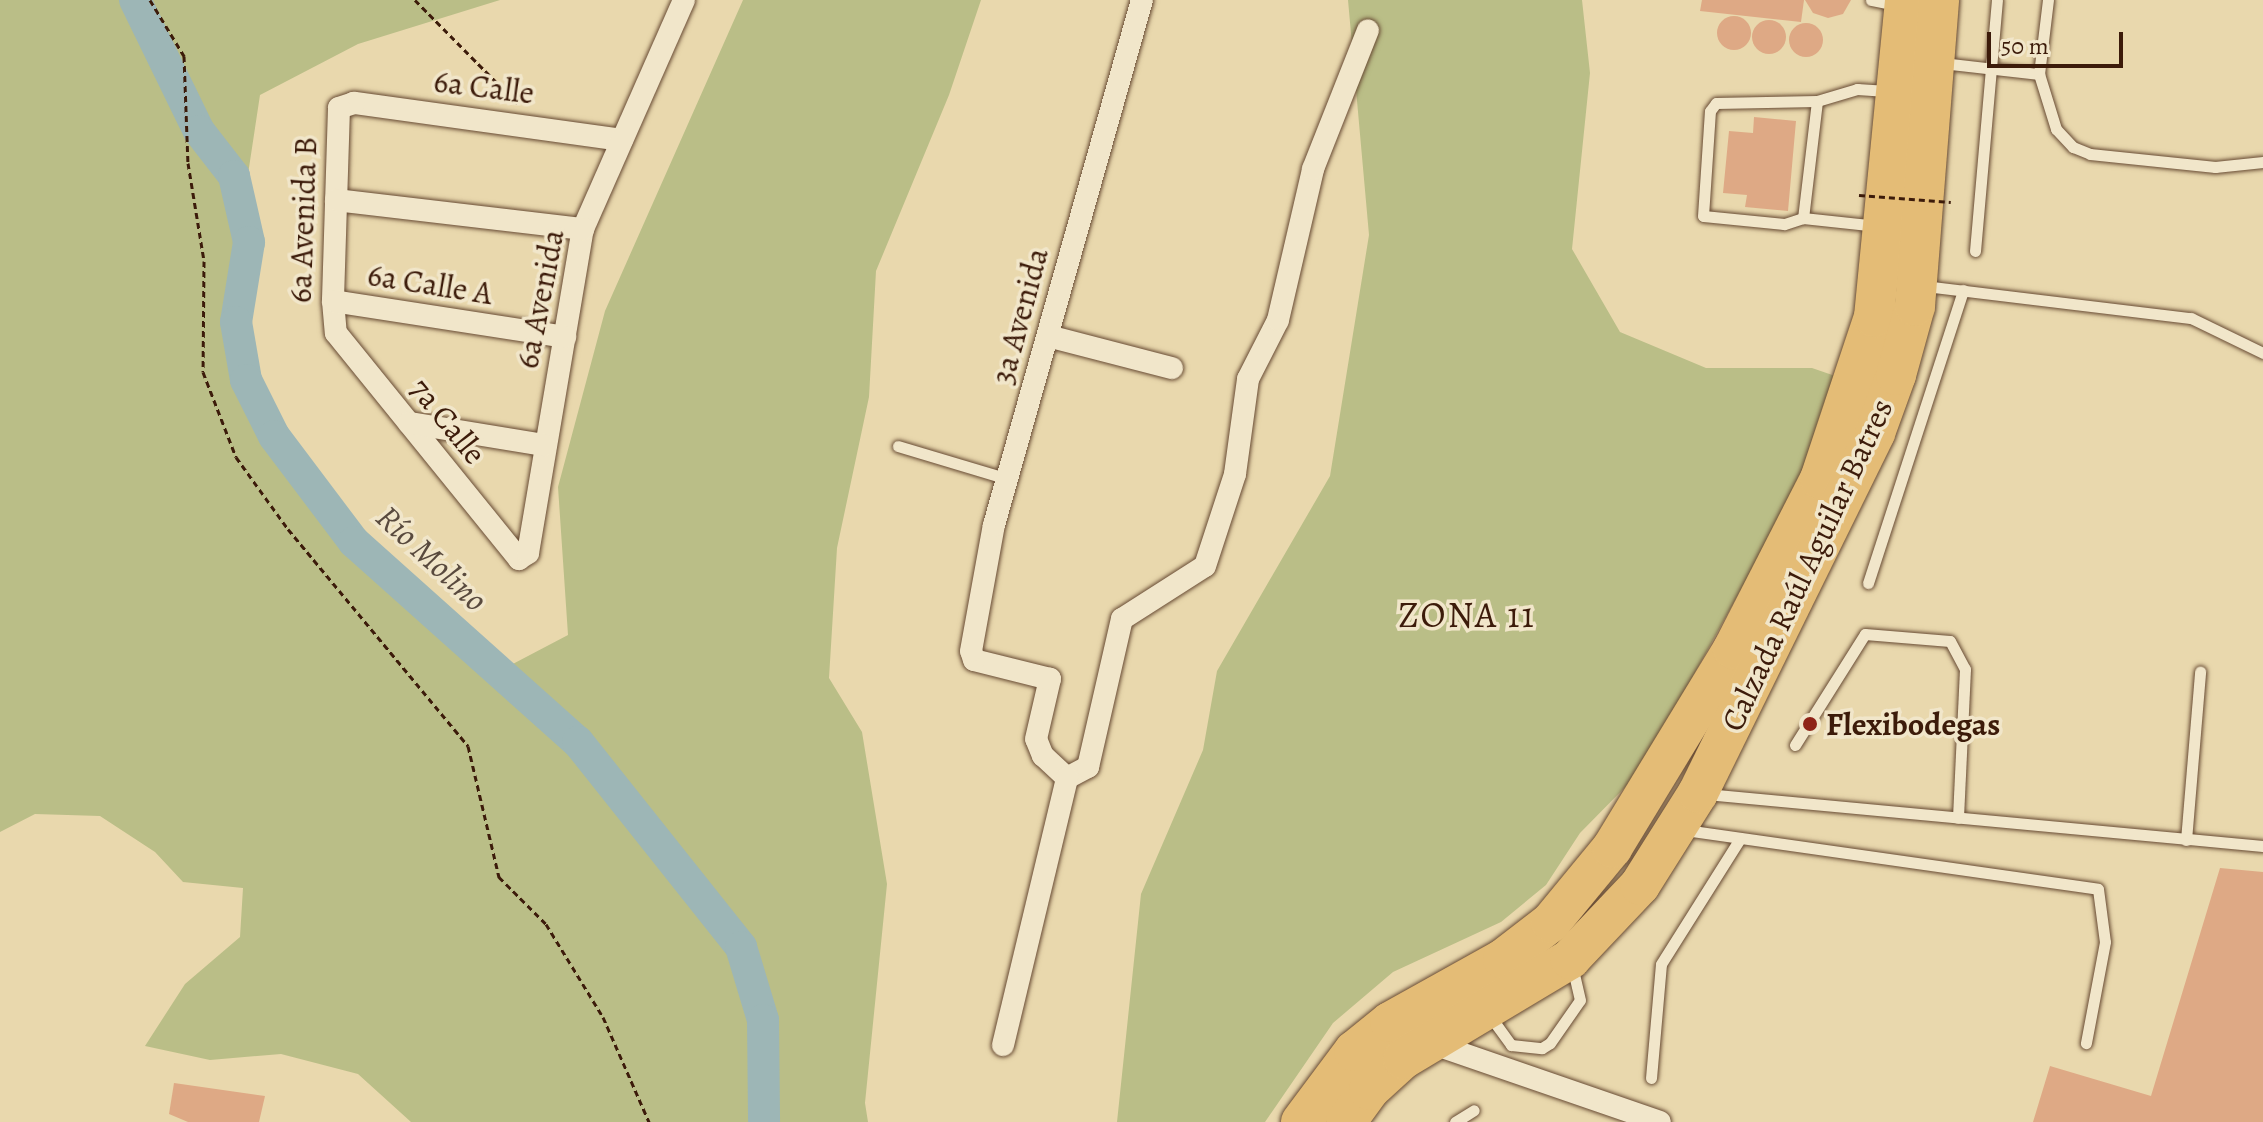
<!DOCTYPE html>
<meta charset="utf-8">
<style>
body{margin:0}
#map{position:relative;width:2263px;height:1122px;overflow:hidden;background:#e9d8ad;font-family:Alegreya,serif}
div>[style]{position:absolute}
.green>*{inset:0;background:#babe87}
.river>*{height:32px;margin:-16px;padding:0 16px;transform-origin:16px;border-radius:16px;background:#9db6b6}
.building>*{inset:0;background:#dea985}
.round{border-radius:50%}
.path>*{height:3px;margin-top:-1.5px;transform-origin:0;background:repeating-linear-gradient(90deg,#3c1b0a 0 6px,transparent 0 10px)}
.roads{filter:drop-shadow(0 0 2px #674a33) drop-shadow(0 0 2px #674a33)}
.lane>*{height:11px;margin:-5.5px;padding:0 5.5px;transform-origin:5.5px;border-radius:5.5px;background:#f1e6ca}
.street>*{height:22px;margin:-11px;padding:0 11px;transform-origin:11px;border-radius:11px;background:#f1e6ca}
.highway>*{height:40px;margin:-20px;padding:0 20px;transform-origin:20px;border-radius:20px;background:#e4bc76}
.path-bridge>*{height:3px;margin-top:-1.5px;transform-origin:0;background:repeating-linear-gradient(90deg,#3c1b0a 0 6px,transparent 0 10px)}
.dots>*{width:22px;height:22px;translate:-50% -50%;box-sizing:border-box;border:4px solid #f1e6ca;border-radius:50%}
span{translate:-50% -50%;white-space:nowrap;text-align:center;line-height:1.15;-webkit-text-stroke:7px #f1e6ca;paint-order:stroke}
.street-label{font-size:32px;color:#3c1b0a}
.poi-label{font-size:32px;color:#3c1b0a;font-weight:700}
.left{translate:0 -50%;text-align:left}
.water-label{font-size:34px;color:#594a3e;font-style:italic}
.quarter-label{font-size:36px;color:#3c1b0a;letter-spacing:2px}
.scale{position:absolute;left:1987px;top:32px;width:136px;height:36px;box-sizing:border-box;border:4px solid #3c1b0a;border-top:0;padding-left:10px;font-size:24px;line-height:28px;white-space:nowrap;color:#3c1b0a;-webkit-text-stroke:6px #f1e6ca;paint-order:stroke}
</style>
<div id="map">
<div class="green">
<i style="clip-path:polygon(0 0,500px 0,358px 44px,260px 95px,235px 260px,257px 401px,376px 559px,492px 675px,568px 635px,558px 487px,605px 311px,743px 0,981px 0,949px 95px,876px 271px,869px 397px,837px 548px,829px 678px,862px 732px,887px 884px,865px 1103px,868px 1122px,411px 1122px,358px 1074px,281px 1054px,210px 1060px,145px 1046px,185px 984px,240px 937px,243px 888px,183px 882px,155px 852px,100px 816px,35px 814px,0 832px)"></i>
<i style="clip-path:polygon(1348px 0,1582px 0,1590px 73px,1572px 249px,1620px 332px,1706px 368px,1812px 368px,1841px 378px,1786px 508px,1640px 772px,1580px 833px,1546px 885px,1501px 922px,1393px 972px,1333px 1023px,1265px 1122px,1117px 1122px,1141px 894px,1203px 750px,1217px 671px,1330px 476px,1369px 235px)"></i>
</div>
<div class="river">
<i style="left:135px;top:0;width:146px;rotate:64deg"></i>
<i style="left:199px;top:131px;width:57px;rotate:52.1deg"></i>
<i style="left:234px;top:176px;width:68px;rotate:77.2deg"></i>
<i style="left:249px;top:242px;width:81px;rotate:99.2deg"></i>
<i style="left:236px;top:322px;width:59px;rotate:80.2deg"></i>
<i style="left:246px;top:380px;width:63px;rotate:63.4deg"></i>
<i style="left:274px;top:436px;width:133px;rotate:53deg"></i>
<i style="left:354px;top:542px;width:300px;rotate:41.8deg"></i>
<i style="left:578px;top:742px;width:262px;rotate:51.5deg"></i>
<i style="left:741px;top:947px;width:76px;rotate:73.2deg"></i>
<i style="left:763px;top:1020px;width:102px;rotate:89.4deg"></i>
</div>
<div class="building">
<i style="clip-path:polygon(1702px 0,1804px 0,1801px 22px,1700px 11px)"></i>
<i style="clip-path:polygon(1805px 0,1851px 0,1843px 14px,1828px 18px,1813px 13px)"></i>
<i class="round" style="left:1717px;top:16px;width:34px;height:34px"></i>
<i class="round" style="left:1752px;top:20px;width:34px;height:34px"></i>
<i class="round" style="left:1789px;top:23px;width:34px;height:34px"></i>
<i style="clip-path:polygon(1754px 117px,1796px 121px,1788px 211px,1745px 207px,1747px 195px,1723px 193px,1729px 131px,1753px 133px)"></i>
<i style="clip-path:polygon(2220px 868px,2263px 872px,2263px 1122px,2033px 1122px,2050px 1066px,2151px 1096px)"></i>
<i style="clip-path:polygon(174px 1083px,265px 1096px,259px 1122px,188px 1122px,169px 1114px)"></i>
</div>
<div class="path">
<i style="left:150px;top:0;width:66px;rotate:58.7deg"></i>
<i style="left:184px;top:56px;width:107px;rotate:87.9deg"></i>
<i style="left:188px;top:163px;width:99px;rotate:80.7deg"></i>
<i style="left:204px;top:261px;width:111px;rotate:90.5deg"></i>
<i style="left:203px;top:372px;width:91px;rotate:68.8deg"></i>
<i style="left:236px;top:457px;width:89px;rotate:54.2deg"></i>
<i style="left:288px;top:529px;width:282px;rotate:50.3deg"></i>
<i style="left:468px;top:746px;width:135px;rotate:76.7deg"></i>
<i style="left:499px;top:877px;width:66px;rotate:45deg"></i>
<i style="left:546px;top:924px;width:109px;rotate:58.5deg"></i>
<i style="left:603px;top:1017px;width:115px;rotate:66.3deg"></i>
<i style="left:415px;top:0;width:148px;rotate:45.3deg"></i>
</div>
<div class="roads">
<div class="lane">
<i style="left:1871px;top:0;width:26px;rotate:11deg"></i>
<i style="left:1942px;top:63px;width:98px;rotate:6.5deg"></i>
<i style="left:2039px;top:74px;width:75px;rotate:-83.1deg"></i>
<i style="left:2039px;top:74px;width:58px;rotate:72.8deg"></i>
<i style="left:2056px;top:129px;width:25px;rotate:47deg"></i>
<i style="left:2073px;top:147px;width:18px;rotate:22deg"></i>
<i style="left:2090px;top:154px;width:126px;rotate:5.9deg"></i>
<i style="left:2215px;top:167px;width:48px;rotate:-5.9deg"></i>
<i style="left:1817px;top:101px;width:118px;rotate:96.8deg"></i>
<i style="left:1803px;top:218px;width:20px;rotate:162deg"></i>
<i style="left:1784px;top:224px;width:81px;rotate:-174.4deg"></i>
<i style="left:1703px;top:216px;width:105px;rotate:-86.2deg"></i>
<i style="left:1710px;top:111px;width:10px;rotate:-53deg"></i>
<i style="left:1716px;top:103px;width:101px;rotate:-1.1deg"></i>
<i style="left:1817px;top:101px;width:42px;rotate:-16.7deg"></i>
<i style="left:1857px;top:89px;width:30px;rotate:4deg"></i>
<i style="left:1803px;top:218px;width:75px;rotate:6.1deg"></i>
<i style="left:1975px;top:251px;width:252px;rotate:-85deg"></i>
<i style="left:1925px;top:286px;width:268px;rotate:6.9deg"></i>
<i style="left:2191px;top:318px;width:80px;rotate:25.9deg"></i>
<i style="left:898px;top:446px;width:115px;rotate:16.7deg"></i>
<i style="left:1868px;top:583px;width:308px;rotate:-72deg"></i>
<i style="left:1795px;top:745px;width:131px;rotate:-57.8deg"></i>
<i style="left:1865px;top:634px;width:85px;rotate:4.7deg"></i>
<i style="left:1950px;top:641px;width:32px;rotate:62deg"></i>
<i style="left:1965px;top:669px;width:149px;rotate:92.7deg"></i>
<i style="left:1706px;top:794px;width:559px;rotate:5.33deg"></i>
<i style="left:1685px;top:830px;width:417px;rotate:8.1deg"></i>
<i style="left:2098px;top:889px;width:53px;rotate:82.5deg"></i>
<i style="left:2105px;top:942px;width:103px;rotate:100.7deg"></i>
<i style="left:2186px;top:840px;width:169px;rotate:-85.2deg"></i>
<i style="left:1490px;top:1016px;width:36px;rotate:54deg"></i>
<i style="left:1511px;top:1045px;width:31px;rotate:6deg"></i>
<i style="left:1542px;top:1048px;width:9px;rotate:-32deg"></i>
<i style="left:1550px;top:1043px;width:52px;rotate:-55.1deg"></i>
<i style="left:1580px;top:1000px;width:37px;rotate:-103deg"></i>
<i style="left:1651px;top:1078px;width:114px;rotate:-85deg"></i>
<i style="left:1661px;top:964px;width:146px;rotate:-57.8deg"></i>
<i style="left:1455px;top:1122px;width:22px;rotate:-32deg"></i>
</div>
<div class="street">
<i style="left:622px;top:140px;width:271px;rotate:-172.1deg"></i>
<i style="left:354px;top:103px;width:16px;rotate:162deg"></i>
<i style="left:339px;top:108px;width:193px;rotate:91.8deg"></i>
<i style="left:333px;top:301px;width:32px;rotate:85deg"></i>
<i style="left:336px;top:333px;width:291px;rotate:51deg"></i>
<i style="left:519px;top:559px;width:11px;rotate:-34deg"></i>
<i style="left:528px;top:553px;width:329px;rotate:-80.4deg"></i>
<i style="left:583px;top:229px;width:250px;rotate:-66.2deg"></i>
<i style="left:336px;top:200px;width:249px;rotate:6.7deg"></i>
<i style="left:333px;top:301px;width:235px;rotate:8.8deg"></i>
<i style="left:1048px;top:336px;width:128px;rotate:14.5deg"></i>
<i style="left:409px;top:423px;width:137px;rotate:9.3deg"></i>
<i style="left:1067px;top:778px;width:33px;rotate:-137deg"></i>
<i style="left:1043px;top:756px;width:18px;rotate:-112deg"></i>
<i style="left:1036px;top:739px;width:62px;rotate:-76.9deg"></i>
<i style="left:1050px;top:679px;width:78px;rotate:-166deg"></i>
<i style="left:974px;top:660px;width:9px;rotate:-108deg"></i>
<i style="left:971px;top:651px;width:128px;rotate:-79.7deg"></i>
<i style="left:994px;top:525px;width:545px;rotate:-74.26deg"></i>
<i style="left:1067px;top:778px;width:24px;rotate:-28deg"></i>
<i style="left:1088px;top:767px;width:152px;rotate:-77.1deg"></i>
<i style="left:1122px;top:619px;width:98px;rotate:-32.6deg"></i>
<i style="left:1205px;top:566px;width:97px;rotate:-71.9deg"></i>
<i style="left:1235px;top:474px;width:96px;rotate:-82.2deg"></i>
<i style="left:1248px;top:379px;width:66px;rotate:-63deg"></i>
<i style="left:1278px;top:320px;width:155px;rotate:-76.9deg"></i>
<i style="left:1313px;top:169px;width:149px;rotate:-68.4deg"></i>
<i style="left:1431px;top:1043px;width:242px;rotate:19deg"></i>
<i style="left:1003px;top:1045px;width:275px;rotate:-76.5deg"></i>
</div>
<div class="highway">
<i style="left:1301px;top:1122px;width:89px;rotate:-53.3deg"></i>
<i style="left:1354px;top:1051px;width:46px;rotate:-38.9deg"></i>
<i style="left:1390px;top:1022px;width:129px;rotate:-29.1deg"></i>
<i style="left:1503px;top:959px;width:61px;rotate:-37.6deg"></i>
<i style="left:1551px;top:922px;width:96px;rotate:-50.5deg"></i>
<i style="left:1612px;top:848px;width:233px;rotate:-58.7deg"></i>
<i style="left:1733px;top:649px;width:191px;rotate:-62.9deg"></i>
<i style="left:1820px;top:479px;width:171px;rotate:-71.6deg"></i>
<i style="left:1874px;top:317px;width:319px;rotate:-84.4deg"></i>
<i style="left:1346px;top:1122px;width:39px;rotate:-54deg"></i>
<i style="left:1369px;top:1090px;width:46px;rotate:-42.4deg"></i>
<i style="left:1403px;top:1059px;width:195px;rotate:-30.9deg"></i>
<i style="left:1570px;top:959px;width:102px;rotate:-46.6deg"></i>
<i style="left:1640px;top:885px;width:109px;rotate:-57.8deg"></i>
<i style="left:1698px;top:793px;width:401px;rotate:-63.8deg"></i>
<i style="left:1875px;top:433px;width:62px;rotate:-70.1deg"></i>
<i style="left:1896px;top:375px;width:72px;rotate:-74.6deg"></i>
<i style="left:1915px;top:306px;width:307px;rotate:-85.5deg"></i>
</div>
</div>
<div class="path-bridge">
<i style="left:1859px;top:195px;width:92px;rotate:4.4deg"></i>
</div>
<div class="dots">
<i style="left:1810px;top:724px;background:#8f2418"></i>
</div>
<div class="street-label">
<span style="left:484px;top:87px;rotate:7deg">6a Calle</span>
<span style="left:303px;top:220px;rotate:-88deg">6a Avenida B</span>
<span style="left:430px;top:284px;rotate:9deg">6a Calle A</span>
<span style="left:540px;top:299px;rotate:-79deg">6a Avenida</span>
<span style="left:1020px;top:316px;rotate:-75deg">3a Avenida</span>
<span style="left:448px;top:421px;rotate:51deg">7a Calle</span>
<span style="left:1807px;top:565px;rotate:-65deg">Calzada Raúl Aguilar Batres</span>
</div>
<div class="poi-label">
<span class="left" style="left:1826px;top:724px">Flexibodegas</span>
</div>
<div class="water-label">
<span style="left:432px;top:558px;rotate:43deg">Río Molino</span>
</div>
<div class="quarter-label">
<span style="left:1467px;top:615px">ZONA 11</span>
</div>
<div class="scale">50 m</div>
</div>
